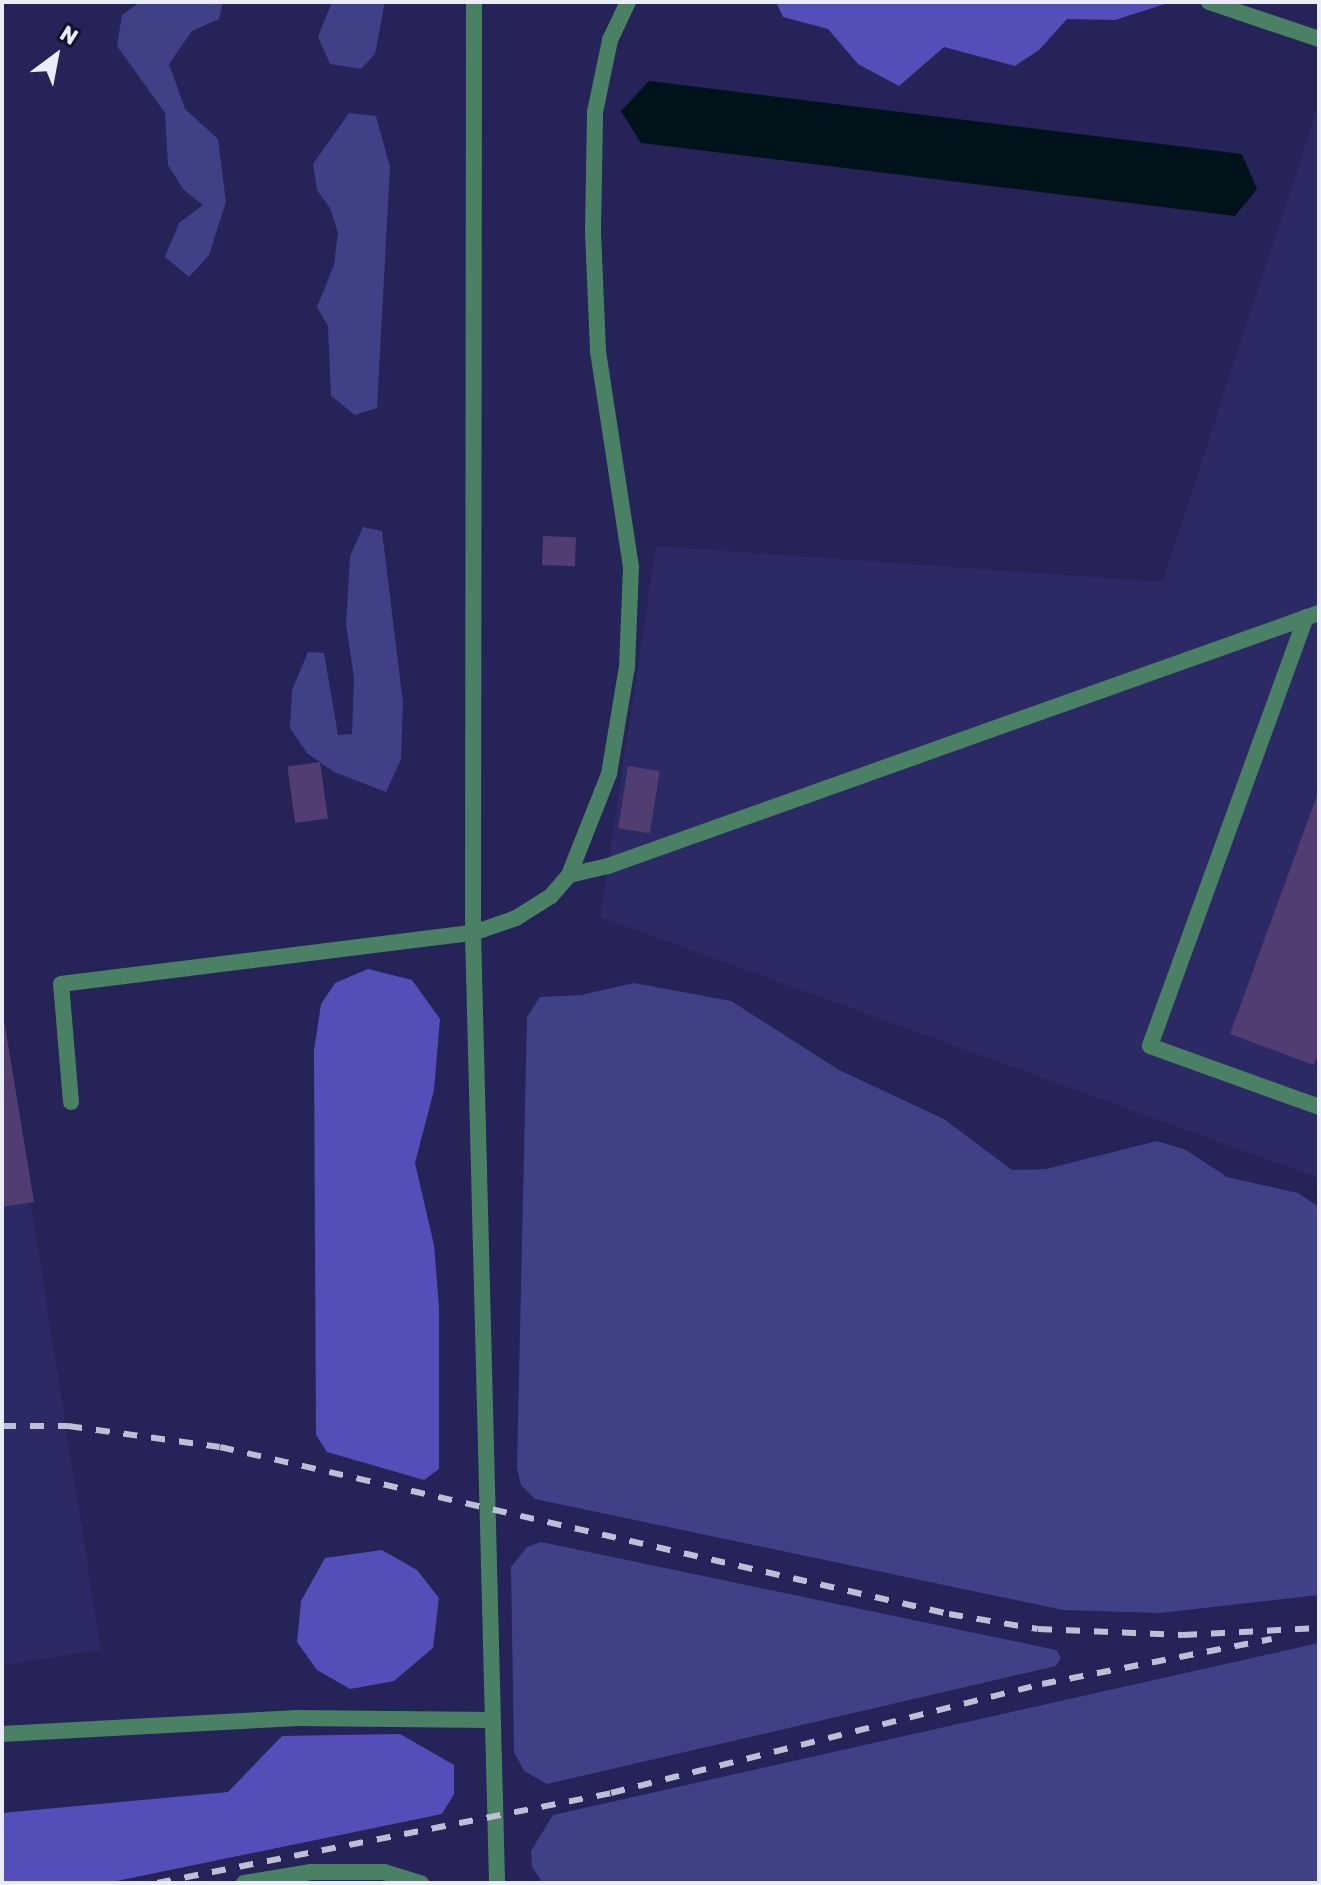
<!DOCTYPE html>
<style>
body{margin:0}
#map{position:relative;width:1321px;height:1885px;overflow:hidden;background:#252357;font-family:Rubik,sans-serif}
div>[style]{position:absolute}
.built>*{inset:0;background:#2c2a65}
.green>*{inset:0;background:#404086}
.forest>*{inset:0;background:#544fb8}
.water>*{inset:0;background:#00131a}
.building>*{inset:0;background:#523d73;transform-origin:0 0}
.service>*{height:16px;margin:-8px;padding:0 8px;transform-origin:8px;border-radius:8px;background:#4a8064}
.minor>*{height:16px;margin:-8px;padding:0 8px;transform-origin:8px;border-radius:8px;background:#4a8064}
.tertiary>*{height:16px;margin:-8px;padding:0 8px;transform-origin:8px;border-radius:8px;background:#4a8064}
.rail>*{height:6px;margin-top:-3px;transform-origin:0;background:repeating-linear-gradient(90deg,#bdbfd4 0 14px,transparent 0 28px)}
span{translate:-50% -50%;white-space:nowrap;text-align:center;line-height:1.15;-webkit-text-stroke:8px #111128;paint-order:stroke}
.frame{position:absolute;inset:0;border:4px solid #eaecf9;pointer-events:none}
.north{position:absolute;left:16px;top:16px;width:80px;height:80px;-webkit-text-stroke:6px #111128;paint-order:stroke;rotate:32deg;font-size:22px;font-weight:700;line-height:32px;text-align:center;color:#eaecf9}
.north::after{content:'';display:block;margin:auto;width:28px;height:36px;background:#eaecf9;clip-path:polygon(50% 0,100% 100%,50% 72%,0 100%)}
</style>
<div id="map">
<div class="built">
<i style="clip-path:polygon(1319px 104px,1319px 1178px,600px 917px,656px 546px,1162px 582px)"></i>
<i style="clip-path:polygon(2px 1019px,101px 1650px,2px 1665px)"></i>
</div>
<div class="green">
<i style="clip-path:polygon(140px 2px,223px 2px,219px 19px,192px 31px,169px 64px,185px 109px,218px 139px,226px 202px,209px 255px,189px 277px,165px 257px,179px 223px,203px 205px,183px 189px,168px 165px,165px 113px,117px 46px,122px 15px)"></i>
<i style="clip-path:polygon(332px 2px,385px 2px,375px 54px,361px 69px,330px 64px,318px 37px)"></i>
<i style="clip-path:polygon(349px 113px,376px 116px,390px 167px,377px 408px,355px 415px,331px 396px,328px 326px,317px 307px,334px 265px,338px 233px,330px 208px,317px 190px,313px 164px)"></i>
<i style="clip-path:polygon(363px 527px,382px 531px,403px 703px,401px 759px,386px 792px,334px 772px,307px 753px,290px 728px,292px 690px,308px 652px,324px 653px,338px 735px,352px 734px,354px 677px,346px 625px,350px 556px)"></i>
<i style="clip-path:polygon(634px 983px,731px 1001px,839px 1070px,944px 1119px,1012px 1170px,1046px 1169px,1157px 1141px,1186px 1150px,1227px 1177px,1298px 1193px,1319px 1207px,1319px 1595px,1160px 1613px,1063px 1610px,535px 1499px,521px 1485px,517px 1468px,527px 1017px,540px 997px,581px 995px)"></i>
<i style="clip-path:polygon(541px 1542px,1056px 1650px,1061px 1658px,1056px 1666px,547px 1784px,524px 1771px,514px 1752px,511px 1567px,527px 1547px)"></i>
<i style="clip-path:polygon(1319px 1643px,1319px 1883px,543px 1883px,532px 1867px,531px 1851px,553px 1815px)"></i>
</div>
<div class="forest">
<i style="clip-path:polygon(776px 2px,1171px 2px,1115px 20px,1067px 19px,1039px 50px,1015px 66px,944px 47px,899px 86px,858px 64px,828px 29px,783px 17px)"></i>
<i style="clip-path:polygon(368px 969px,412px 980px,440px 1019px,434px 1090px,415px 1163px,434px 1245px,439px 1308px,439px 1469px,424px 1480px,327px 1452px,316px 1435px,314px 1051px,321px 1004px,335px 983px)"></i>
<i style="clip-path:polygon(382px 1550px,417px 1570px,439px 1598px,433px 1648px,394px 1681px,350px 1689px,317px 1670px,297px 1642px,301px 1601px,325px 1558px)"></i>
<i style="clip-path:polygon(400px 1734px,454px 1765px,454px 1794px,442px 1814px,107px 1883px,2px 1883px,2px 1813px,228px 1792px,282px 1736px)"></i>
</div>
<div class="water">
<i style="clip-path:polygon(649px 81px,1242px 154px,1257px 189px,1235px 216px,641px 143px,621px 111px)"></i>
</div>
<div class="building">
<i style="left:543px;top:536px;width:33px;height:29px;rotate:2deg"></i>
<i style="left:320px;top:762px;width:57px;height:33px;rotate:82deg"></i>
<i style="left:628px;top:766px;width:32px;height:63px;rotate:9deg"></i>
<i style="clip-path:polygon(1319px 790px,1319px 1050px,1314px 1065px,1230px 1034px)"></i>
<i style="clip-path:polygon(2px 1008px,34px 1202px,2px 1207px)"></i>
</div>
<div class="service">
<i style="left:1209px;top:2px;width:116px;rotate:18.6deg"></i>
<i style="left:1306px;top:617px;width:456px;rotate:110deg"></i>
<i style="left:1150px;top:1046px;width:180px;rotate:19.8deg"></i>
<i style="left:569px;top:875px;width:40px;rotate:-13deg"></i>
<i style="left:608px;top:866px;width:755px;rotate:-19.59deg"></i>
<i style="left:71px;top:1102px;width:118px;rotate:-94.8deg"></i>
<i style="left:61px;top:984px;width:415px;rotate:-7.1deg"></i>
<i style="left:473px;top:933px;width:46px;rotate:-19.2deg"></i>
<i style="left:516px;top:918px;width:41px;rotate:-32.2deg"></i>
<i style="left:551px;top:896px;width:28px;rotate:-49deg"></i>
<i style="left:569px;top:875px;width:109px;rotate:-68.4deg"></i>
<i style="left:609px;top:774px;width:109px;rotate:-80.5deg"></i>
<i style="left:627px;top:667px;width:100px;rotate:-87.7deg"></i>
<i style="left:631px;top:567px;width:219px;rotate:-98.7deg"></i>
<i style="left:598px;top:351px;width:121px;rotate:-92.4deg"></i>
<i style="left:593px;top:230px;width:118px;rotate:-89deg"></i>
<i style="left:595px;top:112px;width:74px;rotate:-78.2deg"></i>
<i style="left:610px;top:40px;width:42px;rotate:-64.7deg"></i>
<i style="left:2px;top:1734px;width:293px;rotate:-3.1deg"></i>
<i style="left:295px;top:1718px;width:194px;rotate:0.6deg"></i>
</div>
<div class="minor">
<i style="left:244px;top:1883px;width:68px;rotate:-9.3deg"></i>
<i style="left:311px;top:1872px;width:73px"></i>
<i style="left:384px;top:1872px;width:39px;rotate:17deg"></i>
</div>
<div class="tertiary">
<i style="left:474px;top:2px;width:931px;rotate:90.06deg"></i>
<i style="left:473px;top:933px;width:950px;rotate:88.55deg"></i>
</div>
<div class="rail">
<i style="left:2px;top:1426px;width:66px"></i>
<i style="left:68px;top:1426px;width:153px;rotate:7.9deg"></i>
<i style="left:220px;top:1447px;width:748px;rotate:12.9deg"></i>
<i style="left:949px;top:1614px;width:90px;rotate:9.6deg"></i>
<i style="left:1038px;top:1629px;width:145px;rotate:2.4deg"></i>
<i style="left:1183px;top:1635px;width:136px;rotate:-2.9deg"></i>
<i style="left:157px;top:1883px;width:463px;rotate:-11.2deg"></i>
<i style="left:611px;top:1793px;width:445px;rotate:-14.2deg"></i>
<i style="left:1042px;top:1684px;width:234px;rotate:-11.1deg"></i>
</div>
<div class="frame"></div>
<div class="north">N</div>
</div>
